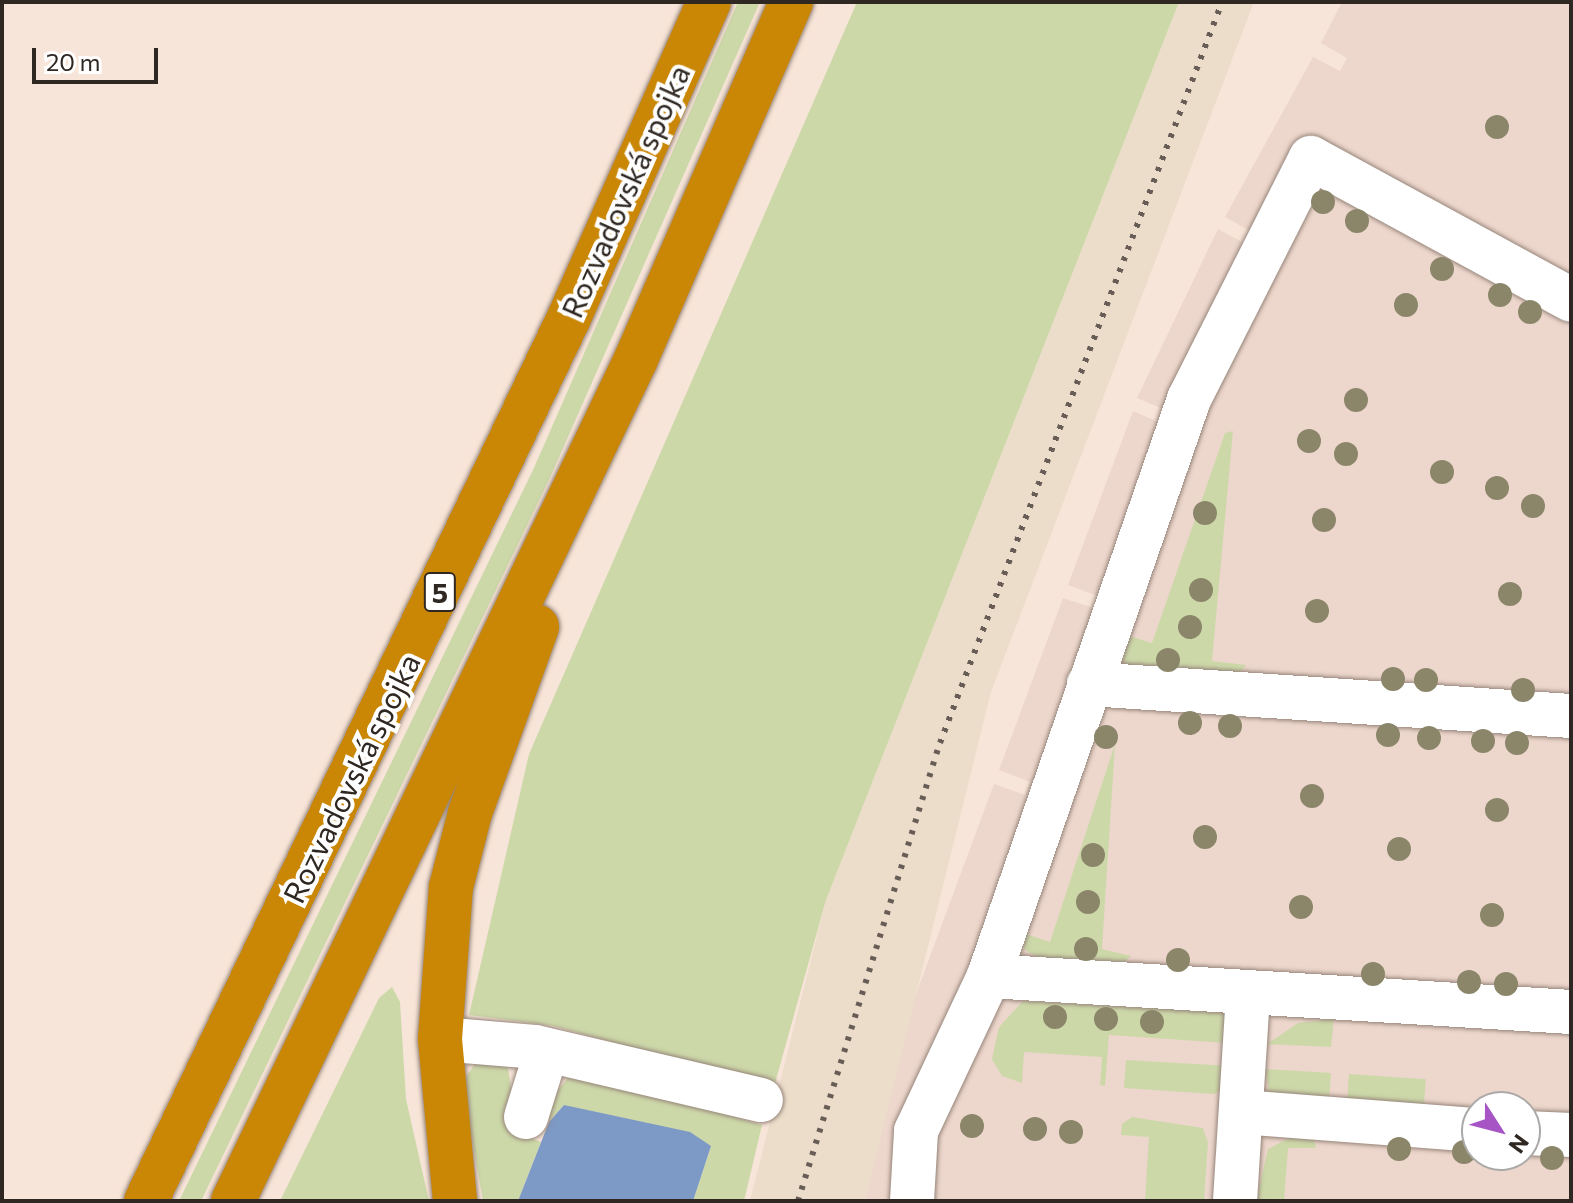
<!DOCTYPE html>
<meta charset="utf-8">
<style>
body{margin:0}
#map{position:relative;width:1573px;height:1203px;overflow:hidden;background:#f8e5d9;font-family:Commissioner,sans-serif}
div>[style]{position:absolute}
.commercial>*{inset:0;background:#edd6cc}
.industrial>*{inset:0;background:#ecddca}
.green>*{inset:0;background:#cdd8a9;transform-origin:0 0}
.water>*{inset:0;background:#7d99c6}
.roads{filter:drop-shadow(0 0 2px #96857a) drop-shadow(0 0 2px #96857a)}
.minor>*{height:44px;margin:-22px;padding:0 22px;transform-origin:22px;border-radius:22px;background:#fff}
.highway>*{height:44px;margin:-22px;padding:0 22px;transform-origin:22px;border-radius:22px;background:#ca8605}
.rail>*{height:6px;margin-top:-3px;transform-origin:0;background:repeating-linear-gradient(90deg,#685d56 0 4px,transparent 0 12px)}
.trees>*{width:24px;height:24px;margin:-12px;border-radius:50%;background:#8b866a}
span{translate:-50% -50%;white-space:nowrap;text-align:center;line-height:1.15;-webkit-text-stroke:8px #fff;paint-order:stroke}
.shield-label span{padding:2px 6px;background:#fff;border:2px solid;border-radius:6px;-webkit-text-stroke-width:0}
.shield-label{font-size:28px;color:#2e2722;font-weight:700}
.street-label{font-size:30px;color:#2e2722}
.frame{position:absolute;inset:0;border:4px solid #2e2722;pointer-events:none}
.north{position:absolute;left:1461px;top:1091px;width:80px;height:80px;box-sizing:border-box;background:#fff;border:2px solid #aba9a7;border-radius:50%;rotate:126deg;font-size:22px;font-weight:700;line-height:32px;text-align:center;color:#2e2722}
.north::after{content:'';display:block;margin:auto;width:28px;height:36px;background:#a755c5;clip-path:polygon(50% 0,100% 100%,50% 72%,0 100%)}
.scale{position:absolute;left:32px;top:48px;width:126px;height:36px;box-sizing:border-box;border:4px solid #2e2722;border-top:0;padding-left:10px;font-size:24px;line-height:28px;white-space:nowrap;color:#2e2722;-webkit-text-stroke:6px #fff;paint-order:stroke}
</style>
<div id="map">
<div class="commercial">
<i style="clip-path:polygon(evenodd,1342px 2px,1571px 2px,1571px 1201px,865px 1201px,909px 1013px,994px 784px,1025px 795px,1030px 782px,999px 770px,1063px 598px,1093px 608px,1098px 596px,1068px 585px,1133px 411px,1158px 422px,1163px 409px,1137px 398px,1218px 229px,1246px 244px,1252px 232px,1225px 217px,1313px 57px,1340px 71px,1347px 58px,1321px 43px,1342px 2px,1477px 1107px,1525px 1107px,1525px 1155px,1477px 1155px,1477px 1107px)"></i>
</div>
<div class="industrial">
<i style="clip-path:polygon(1179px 2px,1254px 2px,991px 692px,865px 1201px,750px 1201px,826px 900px)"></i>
</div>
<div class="green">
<i style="clip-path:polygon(738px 2px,760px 2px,549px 480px,201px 1201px,179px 1201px,533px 470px)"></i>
<i style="clip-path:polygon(857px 2px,1179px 2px,826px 900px,774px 1087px,554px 1026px,469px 1015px,529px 754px)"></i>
<i style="clip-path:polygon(1233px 431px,1212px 661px,1246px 665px,1239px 673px,1127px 666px,1120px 656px,1123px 634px,1152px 643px,1225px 433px)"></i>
<i style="clip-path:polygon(1115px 744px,1102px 949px,1131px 956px,1124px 962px,1037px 957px,1024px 949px,1023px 933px,1050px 942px)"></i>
<i style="clip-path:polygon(392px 987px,400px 1002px,406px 1099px,429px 1201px,280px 1201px,379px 998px)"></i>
<i style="clip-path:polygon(1023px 1001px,1233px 1012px,1241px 1044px,1109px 1035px,1105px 1086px,1100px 1085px,1102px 1057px,1024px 1052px,1022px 1083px,1002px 1076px,992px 1059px,999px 1027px)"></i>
<i style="clip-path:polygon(1334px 1019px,1331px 1047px,1267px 1044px,1298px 1023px)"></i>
<i style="clip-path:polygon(478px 1060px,508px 1068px,518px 1133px,541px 1142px,518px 1201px,483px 1201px,462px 1082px)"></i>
<i style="clip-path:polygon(1126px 1060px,1230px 1066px,1222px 1090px,1214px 1094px,1124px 1088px)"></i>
<i style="clip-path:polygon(1265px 1069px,1331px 1073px,1329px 1101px,1270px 1096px)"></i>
<i style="clip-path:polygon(571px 1074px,595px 1076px,762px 1125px,744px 1201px,693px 1201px,711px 1146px,564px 1105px,549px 1122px,550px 1100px)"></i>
<i style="left:1349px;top:1074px;width:77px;height:28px;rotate:4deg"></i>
<i style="clip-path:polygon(1132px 1117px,1203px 1128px,1208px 1143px,1204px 1201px,1145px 1201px,1149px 1137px,1121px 1135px,1122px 1124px)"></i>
<i style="clip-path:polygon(1295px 1135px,1314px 1138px,1316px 1148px,1288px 1148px,1284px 1201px,1256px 1201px,1268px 1149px)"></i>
</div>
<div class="water">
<i style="clip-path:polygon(564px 1105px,690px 1132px,711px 1146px,693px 1201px,518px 1201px,549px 1122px)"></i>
</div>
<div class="roads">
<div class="minor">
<i style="left:1089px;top:684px;width:483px;rotate:3.8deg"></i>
<i style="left:989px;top:976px;width:583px;rotate:3.54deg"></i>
<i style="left:440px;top:1039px;width:95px;rotate:4.8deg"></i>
<i style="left:535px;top:1047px;width:232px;rotate:13.2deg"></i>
<i style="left:1241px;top:1112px;width:237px;rotate:4.4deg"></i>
<i style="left:526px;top:1117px;width:70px;rotate:-72.6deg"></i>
<i style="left:1525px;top:1133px;width:46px;rotate:2.5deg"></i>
<i style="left:912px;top:1201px;width:70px;rotate:-86.7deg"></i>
<i style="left:916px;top:1131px;width:171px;rotate:-64.8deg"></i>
<i style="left:989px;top:976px;width:611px;rotate:-70.88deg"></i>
<i style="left:1189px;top:399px;width:270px;rotate:-63.2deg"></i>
<i style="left:1311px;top:158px;width:296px;rotate:28.6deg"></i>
<i style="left:1235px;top:1201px;width:206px;rotate:-86.4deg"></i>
</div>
<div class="highway">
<i style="left:146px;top:1201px;width:977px;rotate:-64.41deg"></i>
<i style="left:568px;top:320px;width:348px;rotate:-66.1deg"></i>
<i style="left:233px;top:1201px;width:933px;rotate:-64.42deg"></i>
<i style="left:636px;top:359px;width:389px;rotate:-66.5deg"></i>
<i style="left:455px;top:1201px;width:163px;rotate:-95.3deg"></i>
<i style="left:440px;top:1039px;width:152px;rotate:-85.9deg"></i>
<i style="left:451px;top:887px;width:76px;rotate:-75.6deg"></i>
<i style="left:470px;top:813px;width:198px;rotate:-70.2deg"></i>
</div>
</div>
<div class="rail">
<i style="left:798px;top:1201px;width:480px;rotate:-72.8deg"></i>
<i style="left:940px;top:743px;width:793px;rotate:-69.16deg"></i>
</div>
<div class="trees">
<i style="left:1497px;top:127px"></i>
<i style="left:1323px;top:202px"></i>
<i style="left:1357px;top:221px"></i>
<i style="left:1442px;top:269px"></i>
<i style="left:1500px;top:295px"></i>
<i style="left:1406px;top:305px"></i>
<i style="left:1530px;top:312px"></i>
<i style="left:1356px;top:400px"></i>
<i style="left:1309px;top:441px"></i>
<i style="left:1346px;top:454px"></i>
<i style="left:1442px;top:472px"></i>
<i style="left:1497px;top:488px"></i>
<i style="left:1533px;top:506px"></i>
<i style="left:1205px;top:513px"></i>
<i style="left:1324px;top:520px"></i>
<i style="left:1201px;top:590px"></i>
<i style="left:1510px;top:594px"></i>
<i style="left:1317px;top:611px"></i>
<i style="left:1190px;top:627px"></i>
<i style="left:1168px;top:660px"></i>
<i style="left:1393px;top:679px"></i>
<i style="left:1426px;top:680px"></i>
<i style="left:1523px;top:690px"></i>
<i style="left:1190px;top:723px"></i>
<i style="left:1230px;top:726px"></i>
<i style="left:1388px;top:735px"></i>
<i style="left:1106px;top:737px"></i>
<i style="left:1429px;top:738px"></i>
<i style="left:1483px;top:741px"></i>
<i style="left:1517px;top:743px"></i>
<i style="left:1312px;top:796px"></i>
<i style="left:1497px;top:810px"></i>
<i style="left:1205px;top:837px"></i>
<i style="left:1399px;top:849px"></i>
<i style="left:1093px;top:855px"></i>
<i style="left:1088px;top:902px"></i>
<i style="left:1301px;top:907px"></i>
<i style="left:1492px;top:915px"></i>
<i style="left:1086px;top:949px"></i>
<i style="left:1178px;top:960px"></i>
<i style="left:1373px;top:974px"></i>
<i style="left:1469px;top:982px"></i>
<i style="left:1506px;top:984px"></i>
<i style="left:1055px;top:1017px"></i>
<i style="left:1106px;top:1019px"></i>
<i style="left:1152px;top:1022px"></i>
<i style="left:972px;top:1126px"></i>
<i style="left:1035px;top:1129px"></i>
<i style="left:1071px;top:1132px"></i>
<i style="left:1399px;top:1149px"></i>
<i style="left:1464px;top:1152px"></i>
<i style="left:1552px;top:1158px"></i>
</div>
<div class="shield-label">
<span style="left:440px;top:592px">5</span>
</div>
<div class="street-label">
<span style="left:625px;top:191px;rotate:-66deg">Rozvadovská spojka</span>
<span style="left:351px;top:778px;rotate:-64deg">Rozvadovská spojka</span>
</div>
<div class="frame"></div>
<div class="north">N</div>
<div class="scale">20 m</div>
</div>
